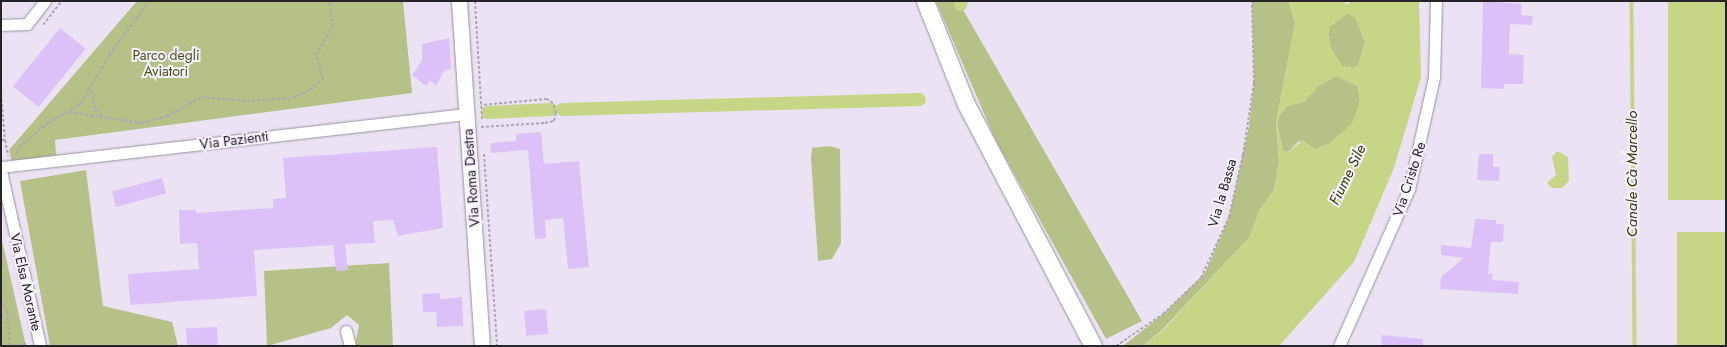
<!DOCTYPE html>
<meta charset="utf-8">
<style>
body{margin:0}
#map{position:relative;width:1727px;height:347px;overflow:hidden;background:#ebe3f4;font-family:Jost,sans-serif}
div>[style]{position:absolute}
.green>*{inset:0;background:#b6c187}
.water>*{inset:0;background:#c7d587;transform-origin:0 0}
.stream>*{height:3.5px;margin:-1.75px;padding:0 1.75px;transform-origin:1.75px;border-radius:1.75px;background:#c7d587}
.canal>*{height:13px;margin:-6.5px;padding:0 6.5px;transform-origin:6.5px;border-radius:6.5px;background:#c7d587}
.building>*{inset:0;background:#dcc1f9;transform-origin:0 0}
.path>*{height:2px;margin-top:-1px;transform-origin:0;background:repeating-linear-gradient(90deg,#ada7b4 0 3px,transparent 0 5px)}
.roads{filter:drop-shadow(0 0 1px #9891a0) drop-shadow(0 0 1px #9891a0)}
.street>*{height:11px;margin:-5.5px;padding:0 5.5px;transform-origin:5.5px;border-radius:5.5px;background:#fff}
.secondary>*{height:15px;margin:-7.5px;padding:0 7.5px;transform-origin:7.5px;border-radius:7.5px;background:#fff}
.primary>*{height:17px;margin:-8.5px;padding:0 8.5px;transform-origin:8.5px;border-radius:8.5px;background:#fff}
span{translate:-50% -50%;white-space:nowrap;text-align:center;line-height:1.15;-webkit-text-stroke:4px #f7f1fe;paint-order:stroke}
.park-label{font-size:14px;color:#485017}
.street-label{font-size:14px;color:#262329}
.water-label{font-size:15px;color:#343b00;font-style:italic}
.frame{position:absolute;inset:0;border:2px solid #262329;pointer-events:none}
</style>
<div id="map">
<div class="green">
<i style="clip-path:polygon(137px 1px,403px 1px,412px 93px,55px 140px,56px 155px,12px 162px,9px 150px)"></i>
<i style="clip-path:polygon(936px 1px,958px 1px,1142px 321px,1106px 339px,995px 139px)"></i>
<i style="clip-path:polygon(1252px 1px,1289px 1px,1295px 24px,1276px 122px,1279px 162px,1274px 190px,1260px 209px,1249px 238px,1160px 332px,1142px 346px,1123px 346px,1163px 314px,1205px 273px,1229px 217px,1249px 126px,1254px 83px)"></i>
<i style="clip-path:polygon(1348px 13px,1356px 18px,1365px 42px,1358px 66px,1352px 68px,1342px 66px,1331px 49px,1328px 35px,1329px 27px)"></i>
<i style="clip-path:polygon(1336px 76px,1358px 86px,1360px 101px,1353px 123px,1329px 144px,1316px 149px,1299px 141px,1288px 152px,1283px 151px,1277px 123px,1280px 114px,1287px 106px,1304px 102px,1317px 87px)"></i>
<i style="clip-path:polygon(830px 146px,840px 149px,841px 243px,832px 259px,818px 261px,811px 158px,812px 148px)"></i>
<i style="clip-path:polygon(86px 170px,103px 306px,172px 322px,178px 346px,50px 346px,20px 181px)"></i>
<i style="clip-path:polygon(1px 236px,26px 346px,1px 346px)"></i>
<i style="clip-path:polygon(389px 263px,393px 346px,355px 346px,359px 325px,347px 315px,331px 328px,267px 346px,264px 271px)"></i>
</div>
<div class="water">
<i style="clip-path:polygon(evenodd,1289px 1px,1343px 1px,1348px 5px,1350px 1px,1419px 1px,1421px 77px,1394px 168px,1354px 262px,1279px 346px,1142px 346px,1161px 332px,1249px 238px,1260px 209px,1274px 190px,1279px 162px,1276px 122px,1295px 24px,1289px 1px,1348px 13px,1356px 19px,1365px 42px,1358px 66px,1352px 68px,1342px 66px,1331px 49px,1328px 36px,1329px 27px,1348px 13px,1289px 1px,1336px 76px,1358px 86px,1360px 101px,1352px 123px,1329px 144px,1316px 149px,1303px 140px,1288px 152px,1283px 151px,1277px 123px,1280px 114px,1287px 106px,1304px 102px,1317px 87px,1336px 76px)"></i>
<i style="left:1668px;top:1px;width:58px;height:199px"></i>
<i style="clip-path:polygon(1557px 151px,1568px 157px,1569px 181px,1562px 188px,1552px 188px,1547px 183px,1556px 175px,1552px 157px)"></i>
<i style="left:1726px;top:232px;width:114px;height:49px;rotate:90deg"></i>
</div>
<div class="stream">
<i style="left:1632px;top:1px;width:345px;rotate:89.5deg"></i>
</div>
<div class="canal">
<i style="left:960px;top:4px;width:3px;rotate:-72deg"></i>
<i style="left:562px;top:109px;width:357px;rotate:-1.6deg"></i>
<i style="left:487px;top:112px;width:64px;rotate:-2.7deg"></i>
</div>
<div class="building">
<i style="clip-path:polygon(1483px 1px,1522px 4px,1521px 15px,1533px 16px,1532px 25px,1510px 24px,1509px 54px,1524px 55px,1523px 84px,1504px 84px,1504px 89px,1481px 88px)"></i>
<i style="left:60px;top:28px;width:33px;height:75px;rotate:39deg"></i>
<i style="clip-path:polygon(449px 38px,451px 69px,445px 70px,436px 85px,430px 81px,426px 86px,412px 75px,422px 61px,422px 44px)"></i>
<i style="clip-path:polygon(541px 132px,544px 164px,579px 161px,589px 267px,568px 269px,563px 218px,545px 220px,546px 238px,535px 239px,528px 150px,491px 153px,490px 143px,516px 141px,516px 134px)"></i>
<i style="clip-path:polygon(437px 147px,443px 228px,398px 236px,393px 220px,373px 221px,375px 243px,345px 244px,348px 270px,336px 271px,333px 245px,254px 250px,257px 296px,130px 305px,128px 274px,199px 269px,197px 243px,180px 244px,179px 210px,196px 210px,196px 213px,273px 208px,273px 199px,286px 198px,283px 158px)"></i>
<i style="clip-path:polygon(1479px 154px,1493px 154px,1493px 167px,1500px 167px,1499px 181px,1477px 180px)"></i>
<i style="left:162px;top:178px;width:16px;height:52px;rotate:75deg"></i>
<i style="clip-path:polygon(1475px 219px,1496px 220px,1496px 224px,1504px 224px,1503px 242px,1491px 242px,1488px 274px,1493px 274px,1492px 280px,1519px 282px,1518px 294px,1440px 289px,1441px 277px,1464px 258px,1441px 255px,1441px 245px,1471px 248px)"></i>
<i style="clip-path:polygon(440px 293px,440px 299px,462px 297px,463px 326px,437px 327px,436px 312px,423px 312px,422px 294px)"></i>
<i style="left:546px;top:309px;width:25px;height:22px;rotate:85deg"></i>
<i style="left:217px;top:327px;width:19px;height:31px;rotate:87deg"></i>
<i style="clip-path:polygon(1382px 335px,1423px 339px,1423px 346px,1388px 346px,1381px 344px)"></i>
</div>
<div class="path">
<i style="left:475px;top:1px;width:119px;rotate:86.6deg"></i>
<i style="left:43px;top:25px;width:31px;rotate:-52deg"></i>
<i style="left:91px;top:91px;width:19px;rotate:78deg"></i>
<i style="left:95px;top:110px;width:9px;rotate:41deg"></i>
<i style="left:1px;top:94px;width:46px;rotate:85deg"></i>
<i style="left:70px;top:112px;width:72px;rotate:8.8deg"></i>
<i style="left:141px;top:123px;width:27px;rotate:-15deg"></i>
<i style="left:167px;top:116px;width:40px;rotate:-28deg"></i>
<i style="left:202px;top:97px;width:45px;rotate:5.1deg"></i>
<i style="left:247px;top:101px;width:46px;rotate:-3.7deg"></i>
<i style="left:293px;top:98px;width:19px;rotate:-25deg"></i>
<i style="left:310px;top:90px;width:17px;rotate:-40deg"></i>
<i style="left:323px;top:79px;width:25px;rotate:-106deg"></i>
<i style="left:316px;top:55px;width:34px;rotate:-60deg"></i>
<i style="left:333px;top:26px;width:25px;rotate:-99deg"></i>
<i style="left:481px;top:127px;width:64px;rotate:-3.6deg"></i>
<i style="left:545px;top:123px;width:9px;rotate:-13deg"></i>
<i style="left:554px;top:121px;width:8px;rotate:-76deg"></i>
<i style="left:556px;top:113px;width:10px;rotate:-107deg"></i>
<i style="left:553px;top:103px;width:7px;rotate:-146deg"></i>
<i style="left:547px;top:99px;width:66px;rotate:174.8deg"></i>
<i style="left:1px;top:140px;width:4px"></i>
<i style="left:5px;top:140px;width:16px;rotate:79deg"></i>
<i style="left:17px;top:154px;width:7px;rotate:-74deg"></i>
<i style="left:19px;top:147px;width:38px;rotate:-40deg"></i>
<i style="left:48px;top:123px;width:39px;rotate:-31deg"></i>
<i style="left:81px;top:103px;width:61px;rotate:-59.2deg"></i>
<i style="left:112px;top:51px;width:62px;rotate:-53.5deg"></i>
<i style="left:484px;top:154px;width:192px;rotate:86.1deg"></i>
<i style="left:1px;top:300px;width:13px;rotate:63deg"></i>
<i style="left:7px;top:312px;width:34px;rotate:85deg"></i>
<i style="left:18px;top:346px;width:9px;rotate:-18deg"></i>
<i style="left:1116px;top:346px;width:57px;rotate:-34.2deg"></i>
<i style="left:1163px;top:314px;width:52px;rotate:-43.5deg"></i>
<i style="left:1201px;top:278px;width:67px;rotate:-65.3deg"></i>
<i style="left:1229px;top:217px;width:64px;rotate:-77.3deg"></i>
<i style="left:1243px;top:155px;width:73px;rotate:-81.3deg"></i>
<i style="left:1254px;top:83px;width:82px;rotate:-91.4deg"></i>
</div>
<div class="roads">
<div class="street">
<i style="left:1px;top:25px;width:26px;rotate:-2deg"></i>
<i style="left:27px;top:24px;width:29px;rotate:-52deg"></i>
<i style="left:1px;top:167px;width:469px;rotate:-6.5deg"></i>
<i style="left:1px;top:171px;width:179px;rotate:77.4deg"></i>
<i style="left:346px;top:331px;width:16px;rotate:75deg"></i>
<i style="left:1339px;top:346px;width:172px;rotate:-66deg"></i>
<i style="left:1409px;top:189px;width:115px;rotate:-77.4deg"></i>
<i style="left:1434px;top:77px;width:76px;rotate:-88.5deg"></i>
</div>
<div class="secondary">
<i style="left:459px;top:1px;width:346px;rotate:86.2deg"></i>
</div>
<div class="primary">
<i style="left:925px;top:1px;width:111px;rotate:68.3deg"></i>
<i style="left:966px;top:104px;width:273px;rotate:62.3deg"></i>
</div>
</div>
<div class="park-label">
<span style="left:166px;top:63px">Parco degli<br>Aviatori</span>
</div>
<div class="street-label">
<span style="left:234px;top:140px;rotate:-7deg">Via Pazienti</span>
<span style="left:471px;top:178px;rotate:-94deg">Via Roma Destra</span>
<span style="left:1409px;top:179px;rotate:-72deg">Via Cristo Re</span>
<span style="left:1222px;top:193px;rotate:-74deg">Via la Bassa</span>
<span style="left:26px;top:282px;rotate:77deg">Via Elsa Morante</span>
</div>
<div class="water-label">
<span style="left:1633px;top:174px;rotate:-90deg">Canale Cà Marcello</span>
<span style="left:1348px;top:175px;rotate:-64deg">Fiume Sile</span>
</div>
<div class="frame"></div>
</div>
